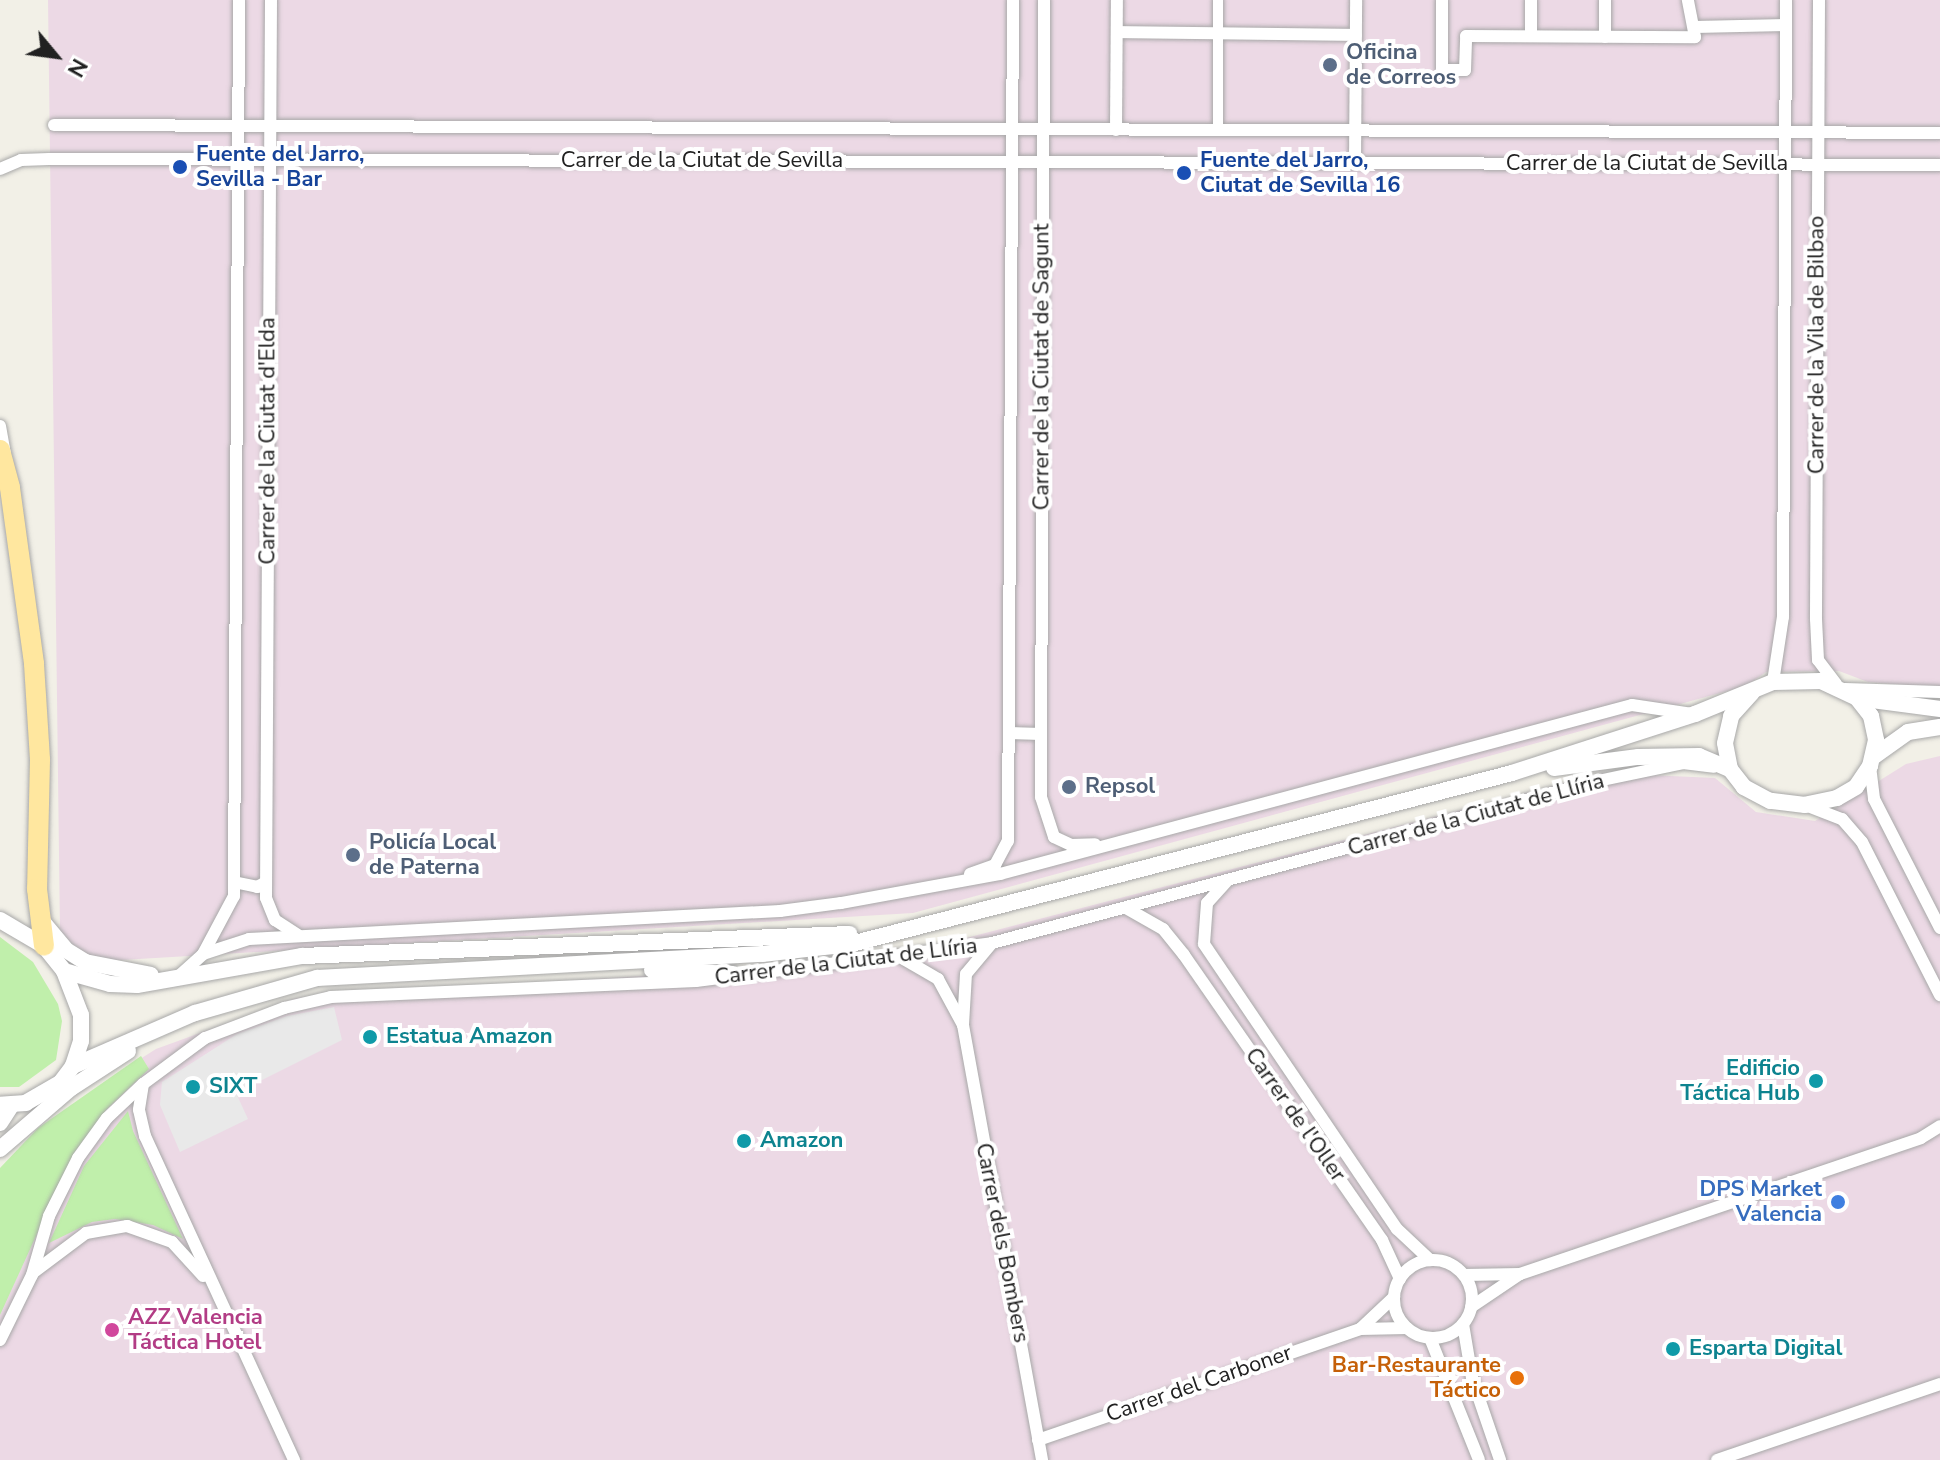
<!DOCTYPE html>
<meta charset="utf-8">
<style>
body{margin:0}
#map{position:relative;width:1940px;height:1460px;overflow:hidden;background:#f2f0e7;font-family:"Nunito Sans",sans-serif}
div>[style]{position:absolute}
.industrial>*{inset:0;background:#ecd9e5}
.grass>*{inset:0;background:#c0efab}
.parking>*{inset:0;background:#e9e9e9}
.roads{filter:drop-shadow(0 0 2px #a8a8a8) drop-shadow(0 0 2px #a8a8a8)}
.pedestrian>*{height:10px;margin:-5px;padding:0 5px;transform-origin:5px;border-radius:5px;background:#fff}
.minor>*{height:12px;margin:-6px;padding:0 6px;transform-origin:6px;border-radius:6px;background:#fff}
.minor>.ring{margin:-6px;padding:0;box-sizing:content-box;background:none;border:12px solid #fff;border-radius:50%}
.tertiary>*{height:16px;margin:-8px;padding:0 8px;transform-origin:8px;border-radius:8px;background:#fff}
.primary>*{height:20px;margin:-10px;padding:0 10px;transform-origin:10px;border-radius:10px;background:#ffe79f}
.dots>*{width:22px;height:22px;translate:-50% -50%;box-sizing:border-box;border:4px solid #fff;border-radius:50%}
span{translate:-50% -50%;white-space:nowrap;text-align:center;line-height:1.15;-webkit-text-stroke:8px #fff;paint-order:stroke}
.service-label{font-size:22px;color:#4e5e75;font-weight:700}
.left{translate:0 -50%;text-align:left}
.transit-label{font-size:22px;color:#164399;font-weight:700}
.street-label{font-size:22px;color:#212121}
.culture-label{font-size:22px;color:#0d838f;font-weight:700}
.right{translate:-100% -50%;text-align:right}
.shop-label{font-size:22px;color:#366cbe;font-weight:700}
.hotel-label{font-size:22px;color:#b23c85;font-weight:700}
.food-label{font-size:22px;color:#c56008;font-weight:700}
.north{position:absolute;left:16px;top:16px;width:80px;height:80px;-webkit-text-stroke:6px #fff;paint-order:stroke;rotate:119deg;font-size:22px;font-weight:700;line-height:32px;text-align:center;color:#212121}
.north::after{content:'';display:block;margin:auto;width:28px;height:36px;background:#212121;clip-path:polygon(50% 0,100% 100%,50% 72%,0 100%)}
</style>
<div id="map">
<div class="industrial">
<i style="clip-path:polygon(48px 0,1940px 0,1940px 688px,1868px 682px,1839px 671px,1766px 672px,1746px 686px,913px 913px,88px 962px,60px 931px)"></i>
<i style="clip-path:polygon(1940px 756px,1940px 1460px,0 1460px,0 1257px,118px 1073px,156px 1049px,296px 998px,768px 968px,947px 943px,1603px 773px,1715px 778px,1756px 812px,1815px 821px,1906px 764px)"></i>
</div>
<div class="grass">
<i style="clip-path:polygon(0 937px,33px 962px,58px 1004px,62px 1021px,56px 1060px,19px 1087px,0 1087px)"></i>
<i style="clip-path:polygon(141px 1056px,149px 1069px,106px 1110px,74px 1153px,0 1315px,0 1168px,38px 1128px)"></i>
<i style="clip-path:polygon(128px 1111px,133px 1131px,183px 1239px,153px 1225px,115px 1219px,92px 1222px,49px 1243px,84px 1166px)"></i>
</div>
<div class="parking">
<i style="clip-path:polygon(334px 1007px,342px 1040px,236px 1093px,248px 1119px,180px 1152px,160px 1105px,162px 1082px,237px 1034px,287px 1016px)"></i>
</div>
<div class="roads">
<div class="pedestrian">
<i style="left:1218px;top:130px;width:130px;rotate:-90deg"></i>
</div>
<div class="minor">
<i style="left:271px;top:0;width:898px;rotate:90.32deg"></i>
<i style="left:266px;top:898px;width:24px;rotate:68deg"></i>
<i style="left:275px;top:920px;width:27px;rotate:33deg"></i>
<i style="left:1044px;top:0;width:797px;rotate:90.22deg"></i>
<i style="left:1041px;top:797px;width:42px;rotate:72deg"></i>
<i style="left:1054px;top:837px;width:19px;rotate:25deg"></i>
<i style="left:1071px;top:845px;width:24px;rotate:-2deg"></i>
<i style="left:1442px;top:0;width:70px;rotate:90deg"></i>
<i style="left:1442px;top:70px;width:23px"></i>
<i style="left:1465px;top:70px;width:34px;rotate:-88deg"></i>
<i style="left:1466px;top:36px;width:229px;rotate:0.3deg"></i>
<i style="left:1695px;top:37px;width:38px;rotate:-101deg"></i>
<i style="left:1819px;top:0;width:619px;rotate:90.28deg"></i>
<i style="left:1816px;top:619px;width:41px;rotate:87.2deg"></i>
<i style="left:1818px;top:660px;width:30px;rotate:53deg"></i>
<i style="left:1695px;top:27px;width:91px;rotate:-1.3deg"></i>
<i style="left:1117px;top:32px;width:239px;rotate:0.7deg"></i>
<i style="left:1531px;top:36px;width:36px;rotate:-90deg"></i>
<i style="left:1605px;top:37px;width:37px;rotate:-90deg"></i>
<i style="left:54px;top:125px;width:1886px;rotate:0.24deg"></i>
<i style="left:1116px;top:130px;width:130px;rotate:-89.6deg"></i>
<i style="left:1355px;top:163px;width:163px;rotate:-89.6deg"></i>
<i style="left:0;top:169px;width:23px;rotate:-23deg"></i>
<i style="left:21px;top:160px;width:28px;rotate:-2deg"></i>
<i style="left:49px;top:159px;width:1891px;rotate:0.18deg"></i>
<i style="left:0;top:426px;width:27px;rotate:80deg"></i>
<i style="left:1773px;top:682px;width:66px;rotate:-81.3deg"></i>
<i style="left:1783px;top:617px;width:617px;rotate:-89.72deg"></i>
<i style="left:1845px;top:689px;width:95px;rotate:1.8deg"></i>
<i style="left:1009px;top:733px;width:32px;rotate:2deg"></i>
<i style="left:1870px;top:766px;width:33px;rotate:83deg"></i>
<i style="left:1874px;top:799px;width:145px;rotate:62.9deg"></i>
<i style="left:1805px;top:805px;width:40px;rotate:21deg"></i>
<i style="left:1842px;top:819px;width:30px;rotate:49deg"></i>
<i style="left:1862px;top:842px;width:172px;rotate:63deg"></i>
<i style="left:970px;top:874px;width:27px;rotate:-20deg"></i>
<i style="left:995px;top:865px;width:27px;rotate:-62deg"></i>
<i style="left:1008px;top:841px;width:841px;rotate:-89.66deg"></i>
<i style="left:1227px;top:881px;width:30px;rotate:132deg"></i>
<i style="left:1207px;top:903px;width:41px;rotate:94.2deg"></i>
<i style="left:1204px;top:944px;width:344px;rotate:55.9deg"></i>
<i style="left:1397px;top:1229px;width:45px;rotate:43.2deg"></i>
<i style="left:234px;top:882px;width:24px;rotate:12deg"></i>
<i style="left:257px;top:887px;width:10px;rotate:-29deg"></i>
<i style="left:1126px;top:908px;width:43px;rotate:29.6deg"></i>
<i style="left:1163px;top:929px;width:33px;rotate:51deg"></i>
<i style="left:1184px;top:955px;width:347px;rotate:55.2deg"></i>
<i style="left:1382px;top:1240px;width:43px;rotate:65.2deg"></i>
<i style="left:992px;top:943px;width:40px;rotate:130deg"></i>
<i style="left:966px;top:974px;width:51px;rotate:93.4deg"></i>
<i style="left:963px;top:1025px;width:442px;rotate:79.7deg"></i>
<i style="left:203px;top:954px;width:66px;rotate:-61.9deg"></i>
<i style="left:234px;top:896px;width:896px;rotate:-89.68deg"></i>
<i style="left:902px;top:958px;width:42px;rotate:30.3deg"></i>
<i style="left:938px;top:979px;width:52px;rotate:61.5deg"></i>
<i style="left:180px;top:975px;width:31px;rotate:-42deg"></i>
<i style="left:203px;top:954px;width:48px;rotate:-18.1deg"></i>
<i style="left:249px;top:939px;width:532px;rotate:-3.02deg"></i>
<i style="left:780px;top:911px;width:62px;rotate:-7.5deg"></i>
<i style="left:841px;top:903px;width:162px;rotate:-10.3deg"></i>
<i style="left:1000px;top:874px;width:654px;rotate:-14.97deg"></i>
<i style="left:1632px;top:705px;width:61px;rotate:8.5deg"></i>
<i style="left:143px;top:1084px;width:26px;rotate:99deg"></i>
<i style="left:139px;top:1110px;width:27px;rotate:77deg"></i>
<i style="left:145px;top:1136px;width:357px;rotate:65.3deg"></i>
<i class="ring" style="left:1394px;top:1260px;width:66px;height:66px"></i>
<i style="left:34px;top:1272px;width:65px;rotate:-36.9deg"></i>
<i style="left:86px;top:1233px;width:42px;rotate:-9.7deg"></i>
<i style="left:127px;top:1226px;width:48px;rotate:19.6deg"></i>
<i style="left:172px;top:1242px;width:46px;rotate:47.6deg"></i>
<i style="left:1464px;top:1275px;width:56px;rotate:-1deg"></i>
<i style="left:1471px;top:1307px;width:59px;rotate:-34deg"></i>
<i style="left:1520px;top:1274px;width:423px;rotate:-18.7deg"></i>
<i style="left:1921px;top:1138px;width:22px;rotate:-32deg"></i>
<i style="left:1463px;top:1324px;width:55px;rotate:80.5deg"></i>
<i style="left:1472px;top:1378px;width:87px;rotate:71.1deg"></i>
<i style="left:1360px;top:1329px;width:47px;rotate:-43.3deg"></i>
<i style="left:1430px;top:1338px;width:131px;rotate:68.1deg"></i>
<i style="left:0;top:1340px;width:72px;rotate:-63.8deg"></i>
<i style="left:32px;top:1275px;width:61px;rotate:-73.9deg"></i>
<i style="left:49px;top:1216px;width:65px;rotate:-63.4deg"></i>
<i style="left:78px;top:1158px;width:49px;rotate:-54.1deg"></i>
<i style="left:107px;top:1118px;width:50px;rotate:-43.4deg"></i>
<i style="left:143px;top:1084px;width:77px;rotate:-36.6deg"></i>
<i style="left:205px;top:1038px;width:85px;rotate:-20.8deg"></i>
<i style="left:284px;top:1008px;width:48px;rotate:-13.2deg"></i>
<i style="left:331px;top:997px;width:365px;rotate:-2.5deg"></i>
<i style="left:696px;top:981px;width:298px;rotate:-7.3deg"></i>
<i style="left:992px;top:943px;width:622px;rotate:-15deg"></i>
<i style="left:1593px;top:782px;width:92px;rotate:-11.9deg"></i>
<i style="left:1683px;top:763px;width:31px;rotate:7deg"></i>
<i style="left:1038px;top:1440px;width:341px;rotate:-19deg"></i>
<i style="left:1360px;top:1329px;width:47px;rotate:-1.2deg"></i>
<i style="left:1717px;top:1460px;width:236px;rotate:-18.8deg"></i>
</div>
<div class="tertiary">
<i style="left:1857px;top:698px;width:84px;rotate:7.5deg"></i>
<i style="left:1873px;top:757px;width:43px;rotate:-35.5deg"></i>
<i style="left:1908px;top:732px;width:32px;rotate:-9deg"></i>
<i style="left:1554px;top:768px;width:85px;rotate:-7.5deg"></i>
<i style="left:1638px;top:757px;width:61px;rotate:-0.9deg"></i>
<i style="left:1699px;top:756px;width:34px;rotate:23deg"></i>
<i style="left:0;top:920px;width:51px;rotate:30.6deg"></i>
<i style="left:44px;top:946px;width:32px;rotate:51deg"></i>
<i style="left:64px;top:971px;width:47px;rotate:68.9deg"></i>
<i style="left:81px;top:1015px;width:26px;rotate:90deg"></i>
<i style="left:81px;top:1041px;width:26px;rotate:108deg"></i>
<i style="left:73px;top:1066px;width:21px;rotate:127deg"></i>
<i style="left:60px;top:1083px;width:39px;rotate:150deg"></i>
<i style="left:26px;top:1103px;width:26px;rotate:176deg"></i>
<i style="left:41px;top:920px;width:39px;rotate:50deg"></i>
<i style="left:66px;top:950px;width:22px;rotate:32deg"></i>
<i style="left:85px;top:962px;width:67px;rotate:11.1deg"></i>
<i style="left:652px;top:970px;width:81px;rotate:2.8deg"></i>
<i style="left:64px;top:971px;width:48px;rotate:15.8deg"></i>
<i style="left:110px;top:984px;width:27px;rotate:2deg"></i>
<i style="left:137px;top:985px;width:168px;rotate:-10deg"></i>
<i style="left:302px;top:956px;width:548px;rotate:-2.3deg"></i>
<i style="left:73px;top:1066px;width:133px;rotate:-23.5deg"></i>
<i style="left:195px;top:1013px;width:127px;rotate:-16deg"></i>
<i style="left:317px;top:978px;width:446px;rotate:-3.1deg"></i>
<i style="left:762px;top:954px;width:90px;rotate:-6.4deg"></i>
<i style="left:851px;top:944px;width:683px;rotate:-14.5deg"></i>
<i style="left:1512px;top:773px;width:192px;rotate:-17.9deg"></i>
<i style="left:1695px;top:714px;width:84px;rotate:-22.3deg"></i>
<i style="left:1773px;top:682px;width:48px;rotate:-1.2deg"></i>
<i style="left:1821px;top:681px;width:40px;rotate:25deg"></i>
<i style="left:1857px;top:698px;width:23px;rotate:52deg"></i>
<i style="left:1871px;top:716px;width:25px;rotate:78deg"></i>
<i style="left:1876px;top:740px;width:27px;rotate:103deg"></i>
<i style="left:1870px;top:766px;width:25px;rotate:124deg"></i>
<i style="left:1856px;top:787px;width:22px;rotate:150deg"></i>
<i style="left:1837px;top:798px;width:33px;rotate:168deg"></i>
<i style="left:1805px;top:805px;width:35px;rotate:-173deg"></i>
<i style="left:1770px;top:801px;width:30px;rotate:-152deg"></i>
<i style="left:1744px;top:787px;width:23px;rotate:-128deg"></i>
<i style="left:1730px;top:769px;width:26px;rotate:-101deg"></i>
<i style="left:1725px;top:743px;width:28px;rotate:-77deg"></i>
<i style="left:1731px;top:716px;width:31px;rotate:-48deg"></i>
<i style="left:0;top:1123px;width:20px;rotate:-57deg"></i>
<i style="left:0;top:1149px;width:94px;rotate:-40.7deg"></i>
<i style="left:71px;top:1088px;width:68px;rotate:-33deg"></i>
</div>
<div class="primary">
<i style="left:0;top:450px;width:39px;rotate:75deg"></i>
<i style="left:10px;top:488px;width:178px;rotate:82.2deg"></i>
<i style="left:34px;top:664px;width:96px;rotate:86.4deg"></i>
<i style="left:40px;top:760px;width:129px;rotate:91.3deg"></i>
<i style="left:37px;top:889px;width:57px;rotate:83deg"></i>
</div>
</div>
<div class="dots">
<i style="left:1330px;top:65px;background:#5c6f8a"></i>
<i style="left:180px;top:167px;background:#1a4fb4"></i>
<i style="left:1184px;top:173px;background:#1a4fb4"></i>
<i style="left:1069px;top:787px;background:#5c6f8a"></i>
<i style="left:353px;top:855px;background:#5c6f8a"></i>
<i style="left:370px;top:1037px;background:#0f9aa8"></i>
<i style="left:1816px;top:1081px;background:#0f9aa8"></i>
<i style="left:193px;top:1087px;background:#0f9aa8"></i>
<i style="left:744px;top:1141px;background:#0f9aa8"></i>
<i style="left:1838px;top:1202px;background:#3f7fe0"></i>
<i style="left:112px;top:1330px;background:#d1479c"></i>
<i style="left:1673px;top:1349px;background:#0f9aa8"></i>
<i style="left:1517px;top:1378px;background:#e8710a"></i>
</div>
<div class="service-label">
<span class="left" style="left:1346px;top:65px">Oficina<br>de Correos</span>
<span class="left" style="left:1085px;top:787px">Repsol</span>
<span class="left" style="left:369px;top:855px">Policía Local<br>de Paterna</span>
</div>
<div class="transit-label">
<span class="left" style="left:196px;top:167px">Fuente del Jarro,<br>Sevilla - Bar</span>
<span class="left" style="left:1200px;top:173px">Fuente del Jarro,<br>Ciutat de Sevilla 16</span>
</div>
<div class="street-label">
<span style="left:702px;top:161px">Carrer de la Ciutat de Sevilla</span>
<span style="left:1647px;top:164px">Carrer de la Ciutat de Sevilla</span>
<span style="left:1817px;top:345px;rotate:-90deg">Carrer de la Vila de Bilbao</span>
<span style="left:1042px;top:367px;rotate:-90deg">Carrer de la Ciutat de Sagunt</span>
<span style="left:268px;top:441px;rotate:-90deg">Carrer de la Ciutat d'Elda</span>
<span style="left:1476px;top:815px;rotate:-15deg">Carrer de la Ciutat de Llíria</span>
<span style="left:846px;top:962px;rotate:-7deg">Carrer de la Ciutat de Llíria</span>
<span style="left:1295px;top:1115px;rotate:55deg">Carrer de l'Oller</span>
<span style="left:1002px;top:1243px;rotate:79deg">Carrer dels Bombers</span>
<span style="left:1199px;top:1384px;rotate:-19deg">Carrer del Carboner</span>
</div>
<div class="culture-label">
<span class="left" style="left:386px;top:1037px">Estatua Amazon</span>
<span class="right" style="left:1800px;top:1081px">Edificio<br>Táctica Hub</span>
<span class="left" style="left:209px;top:1087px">SIXT</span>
<span class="left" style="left:760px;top:1141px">Amazon</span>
<span class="left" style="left:1689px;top:1349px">Esparta Digital</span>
</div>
<div class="shop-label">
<span class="right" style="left:1822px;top:1202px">DPS Market<br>Valencia</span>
</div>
<div class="hotel-label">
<span class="left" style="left:128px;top:1330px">AZZ Valencia<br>Táctica Hotel</span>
</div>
<div class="food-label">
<span class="right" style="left:1501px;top:1378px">Bar-Restaurante<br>Táctico</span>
</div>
<div class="north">N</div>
</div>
